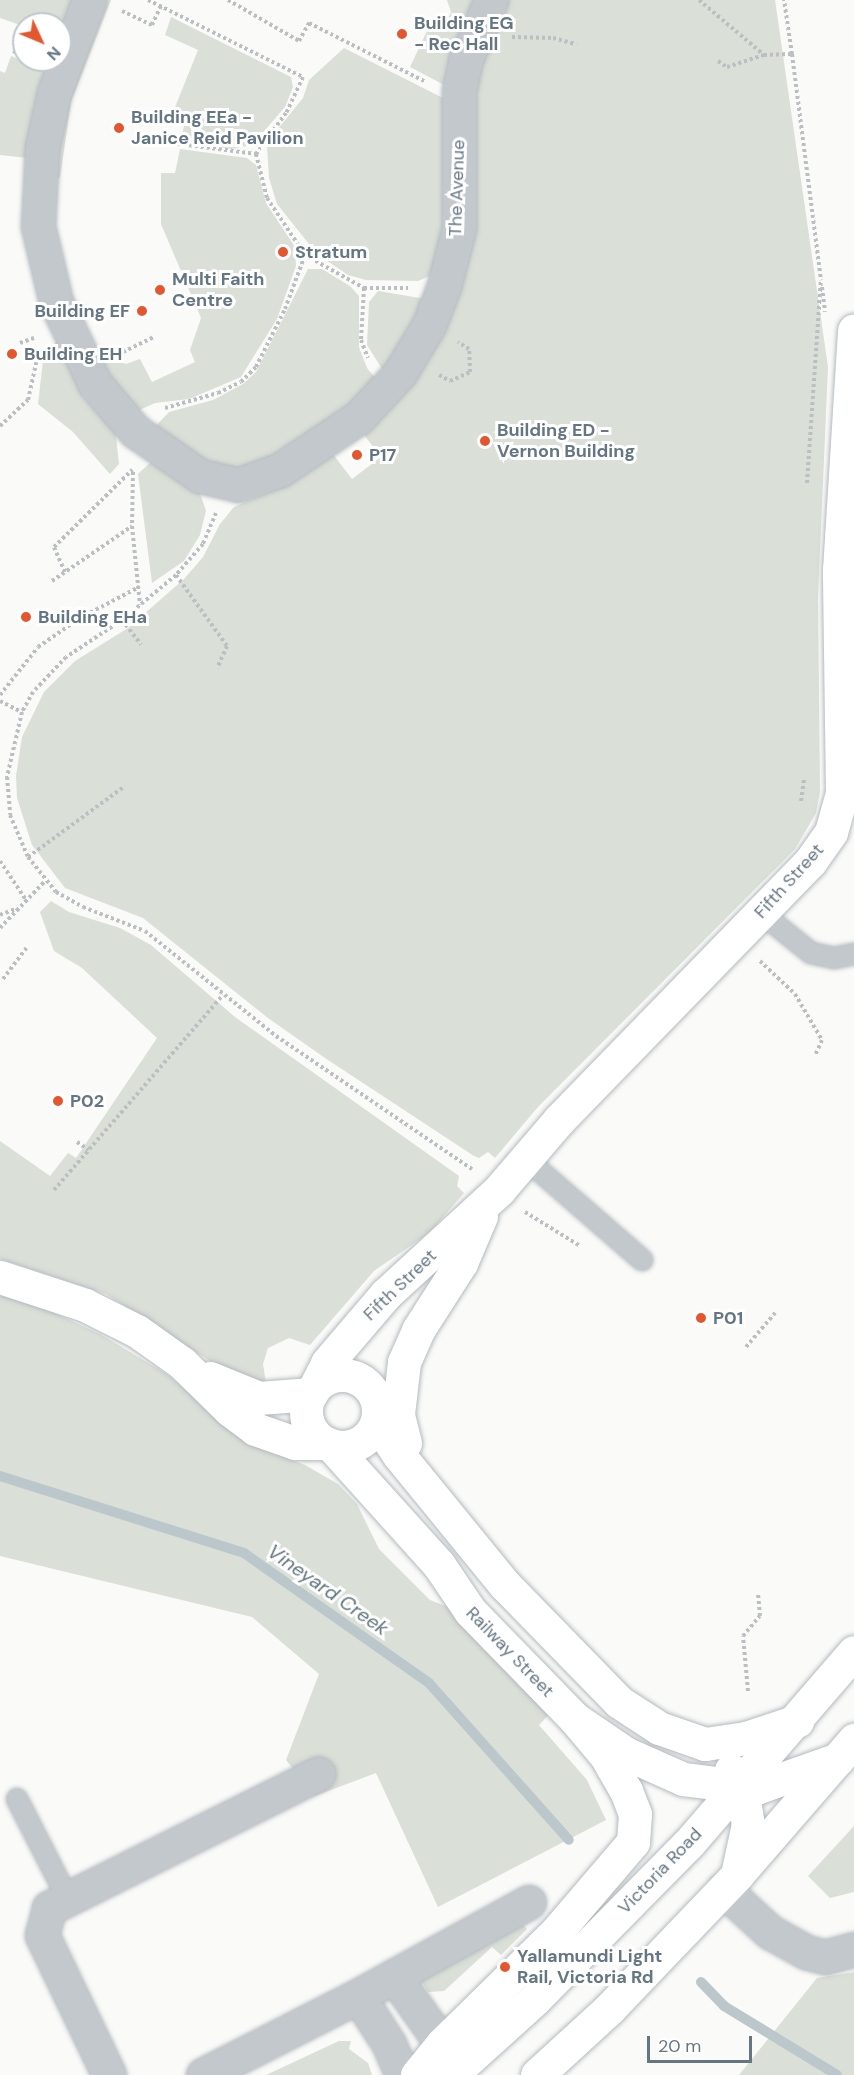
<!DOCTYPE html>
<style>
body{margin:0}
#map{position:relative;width:854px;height:2075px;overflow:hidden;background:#fafaf8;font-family:"DM Sans",sans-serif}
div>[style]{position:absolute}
.green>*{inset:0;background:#dadfd7}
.stream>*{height:10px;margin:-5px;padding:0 5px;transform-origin:5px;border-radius:5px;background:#bbc7cb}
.path>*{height:4px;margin-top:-2px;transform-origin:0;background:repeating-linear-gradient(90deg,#bbbfc2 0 3px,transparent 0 6px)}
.roads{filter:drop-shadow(0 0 2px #b3babf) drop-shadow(0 0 2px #b3babf)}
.lane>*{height:20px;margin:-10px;padding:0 10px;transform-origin:10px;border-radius:10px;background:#c3c8cc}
.street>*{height:33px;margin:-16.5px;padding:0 16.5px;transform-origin:16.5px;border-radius:16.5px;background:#c3c8cc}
.secondary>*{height:33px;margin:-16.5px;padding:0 16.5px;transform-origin:16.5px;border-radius:16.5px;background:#fff}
.secondary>.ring{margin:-16.5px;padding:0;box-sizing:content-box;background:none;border:33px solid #fff;border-radius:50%}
.highway>*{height:33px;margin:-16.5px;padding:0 16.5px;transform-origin:16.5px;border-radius:16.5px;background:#fff}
.dots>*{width:16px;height:16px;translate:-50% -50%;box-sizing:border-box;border:3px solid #fff;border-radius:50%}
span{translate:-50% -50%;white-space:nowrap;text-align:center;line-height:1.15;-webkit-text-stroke:6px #fff;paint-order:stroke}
.poi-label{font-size:18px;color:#657683;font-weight:700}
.left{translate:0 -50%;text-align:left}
.right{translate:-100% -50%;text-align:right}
.street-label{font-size:18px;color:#657683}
.water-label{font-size:20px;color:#60757c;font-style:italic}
.north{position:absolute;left:12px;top:12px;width:60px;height:60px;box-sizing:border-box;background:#fff;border:2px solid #c1c8cd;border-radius:50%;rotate:134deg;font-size:16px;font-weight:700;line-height:24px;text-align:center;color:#657683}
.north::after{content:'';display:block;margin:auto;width:21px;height:27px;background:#e4572e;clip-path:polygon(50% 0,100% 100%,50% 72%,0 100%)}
.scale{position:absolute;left:647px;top:2036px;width:105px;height:27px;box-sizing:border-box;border:3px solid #657683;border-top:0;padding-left:8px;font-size:18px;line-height:21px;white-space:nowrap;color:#657683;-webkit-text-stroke:4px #fff;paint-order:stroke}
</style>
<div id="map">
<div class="green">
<i style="clip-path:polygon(0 0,77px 0,60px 44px,60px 24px,24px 24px,24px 48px,16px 45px,23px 26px,0 18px)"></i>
<i style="clip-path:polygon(103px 0,111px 0,71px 102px,60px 178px,48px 179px,61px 111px)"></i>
<i style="clip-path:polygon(447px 0,480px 0,448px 87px,410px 67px,427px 31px,445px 25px,451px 12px)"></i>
<i style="clip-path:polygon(505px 0,775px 0,828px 367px,818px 597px,820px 792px,816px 813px,795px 849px,538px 1107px,495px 1158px,488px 1152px,479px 1158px,474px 1156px,325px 1058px,268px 1018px,143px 918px,65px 888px,32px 845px,17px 798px,16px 776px,22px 737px,44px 692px,75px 661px,128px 628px,184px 579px,203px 557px,220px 524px,234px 507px,269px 492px,332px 453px,352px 479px,381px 457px,361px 431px,418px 367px,469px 86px)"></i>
<i style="clip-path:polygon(171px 17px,291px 77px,293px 87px,285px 107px,252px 145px,231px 149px,181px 140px,186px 116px,175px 112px,169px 122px,198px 50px,165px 35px)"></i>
<i style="clip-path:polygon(344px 48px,445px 99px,447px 217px,434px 274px,418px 281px,366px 280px,348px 275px,317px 254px,277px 204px,269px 178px,267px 147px,277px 130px,303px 98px,309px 80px)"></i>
<i style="clip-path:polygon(11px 56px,49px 71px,28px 158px,0 155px,0 71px,5px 73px)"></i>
<i style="clip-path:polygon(180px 149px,247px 158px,256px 165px,266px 203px,295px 247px,296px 266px,277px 319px,241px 377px,189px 399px,155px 403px,135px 412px,91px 355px,102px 350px,126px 364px,140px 359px,152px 382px,195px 362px,190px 350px,201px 318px,161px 224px,161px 173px,175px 173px)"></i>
<i style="clip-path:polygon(308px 269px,322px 269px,350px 286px,359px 296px,359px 347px,367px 368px,378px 381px,361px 398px,258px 465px,220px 472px,152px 430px,169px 412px,213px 400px,243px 384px,256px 372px)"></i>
<i style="clip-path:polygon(378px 291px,426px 299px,384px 372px,367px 345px,369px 302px)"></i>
<i style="clip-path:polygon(58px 339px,83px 397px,115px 428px,119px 464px,110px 474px,73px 432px,38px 404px,43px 361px)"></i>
<i style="clip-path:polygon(152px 461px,200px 493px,206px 511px,200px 535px,184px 561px,152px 583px,138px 474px)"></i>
<i style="clip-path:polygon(51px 901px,69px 912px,120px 928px,151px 945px,235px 1017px,459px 1176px,457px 1186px,464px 1193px,429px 1233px,374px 1271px,310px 1345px,289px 1338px,268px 1348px,263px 1364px,266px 1383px,227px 1372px,106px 1294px,0 1259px,0 1141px,50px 1176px,68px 1153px,76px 1158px,157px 1038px,82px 968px,54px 951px,40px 912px)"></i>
<i style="clip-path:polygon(0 1295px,39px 1306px,100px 1334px,165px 1373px,255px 1446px,305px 1465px,338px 1484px,357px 1504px,379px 1549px,430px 1600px,458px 1611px,555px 1708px,539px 1725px,587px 1780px,606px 1820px,438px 1907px,376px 1773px,315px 1796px,286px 1760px,319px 1674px,252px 1617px,0 1556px)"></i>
<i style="clip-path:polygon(854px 1826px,854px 1892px,830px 1898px,808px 1876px)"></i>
<i style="clip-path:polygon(523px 1925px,527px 1929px,501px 1955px,492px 1947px,444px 1991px,428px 1992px,419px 1977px)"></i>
<i style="clip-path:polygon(854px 1972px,854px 2075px,739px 2075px,817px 1978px)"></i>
<i style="clip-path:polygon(339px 2041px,351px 2041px,349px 2049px,368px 2063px,372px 2075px,266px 2075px)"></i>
</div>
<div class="stream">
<i style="left:0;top:1476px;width:256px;rotate:17.5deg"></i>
<i style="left:244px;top:1553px;width:226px;rotate:35.1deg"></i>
<i style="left:429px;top:1683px;width:210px;rotate:48.3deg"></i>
<i style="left:701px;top:1982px;width:33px;rotate:46deg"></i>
<i style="left:724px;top:2006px;width:132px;rotate:31.4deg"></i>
</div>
<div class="path">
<i style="left:148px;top:0;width:173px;rotate:26.4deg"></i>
<i style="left:303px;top:77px;width:40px;rotate:115deg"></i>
<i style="left:286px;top:113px;width:51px;rotate:126.2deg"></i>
<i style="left:256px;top:154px;width:45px;rotate:76deg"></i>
<i style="left:267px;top:198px;width:69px;rotate:56.3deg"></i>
<i style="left:305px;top:255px;width:68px;rotate:29.2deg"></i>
<i style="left:364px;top:288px;width:44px"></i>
<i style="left:228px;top:0;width:82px;rotate:30deg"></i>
<i style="left:299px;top:41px;width:21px;rotate:-61deg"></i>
<i style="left:309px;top:23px;width:131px;rotate:26.8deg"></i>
<i style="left:699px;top:0;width:85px;rotate:40.2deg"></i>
<i style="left:122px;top:11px;width:33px;rotate:25deg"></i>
<i style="left:152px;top:25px;width:21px;rotate:-65deg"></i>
<i style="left:512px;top:37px;width:41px;rotate:1.4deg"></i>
<i style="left:553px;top:38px;width:24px;rotate:15deg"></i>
<i style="left:13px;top:51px;width:12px;rotate:20deg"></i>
<i style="left:792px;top:54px;width:228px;rotate:82.7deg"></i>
<i style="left:718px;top:61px;width:11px;rotate:34deg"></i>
<i style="left:727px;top:67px;width:39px;rotate:-18deg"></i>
<i style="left:764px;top:55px;width:28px;rotate:-2deg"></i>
<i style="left:792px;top:54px;width:55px;rotate:-98.4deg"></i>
<i style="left:165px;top:142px;width:92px;rotate:7.5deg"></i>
<i style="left:822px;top:287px;width:25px;rotate:83deg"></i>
<i style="left:364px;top:288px;width:52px;rotate:93.3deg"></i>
<i style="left:361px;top:340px;width:19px;rotate:69deg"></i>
<i style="left:20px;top:343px;width:15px;rotate:-20deg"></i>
<i style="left:116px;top:347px;width:9px;rotate:36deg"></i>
<i style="left:123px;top:352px;width:34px;rotate:-26deg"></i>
<i style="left:439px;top:375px;width:13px;rotate:29deg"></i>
<i style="left:450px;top:381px;width:22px;rotate:-24deg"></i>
<i style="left:470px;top:372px;width:23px;rotate:-92deg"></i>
<i style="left:469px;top:349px;width:13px;rotate:-148deg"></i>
<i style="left:165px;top:408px;width:55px;rotate:-15.8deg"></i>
<i style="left:218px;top:393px;width:25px;rotate:-26deg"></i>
<i style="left:241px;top:382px;width:21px;rotate:-45deg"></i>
<i style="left:256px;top:367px;width:65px;rotate:-63.4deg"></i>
<i style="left:285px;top:309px;width:58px;rotate:-69.7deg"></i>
<i style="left:0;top:426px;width:38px;rotate:-43deg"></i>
<i style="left:28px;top:400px;width:51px;rotate:-77.6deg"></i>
<i style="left:133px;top:472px;width:54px;rotate:91.1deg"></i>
<i style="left:132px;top:526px;width:79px;rotate:84.2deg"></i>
<i style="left:807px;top:483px;width:204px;rotate:-86.1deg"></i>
<i style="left:216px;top:513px;width:34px;rotate:113deg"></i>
<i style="left:203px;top:544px;width:41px;rotate:131.1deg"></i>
<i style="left:176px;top:575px;width:87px;rotate:54.3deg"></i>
<i style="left:227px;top:646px;width:24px;rotate:114deg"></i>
<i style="left:65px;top:572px;width:27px;rotate:-114deg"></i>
<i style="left:54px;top:547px;width:110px;rotate:-44.6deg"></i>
<i style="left:176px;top:575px;width:70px;rotate:140.2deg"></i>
<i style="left:122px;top:620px;width:67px;rotate:146.5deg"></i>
<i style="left:66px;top:657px;width:48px;rotate:133.3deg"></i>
<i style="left:33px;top:692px;width:23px;rotate:119deg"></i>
<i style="left:22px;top:712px;width:67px;rotate:103deg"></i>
<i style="left:7px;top:777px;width:38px;rotate:85deg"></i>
<i style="left:10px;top:815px;width:46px;rotate:66.8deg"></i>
<i style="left:28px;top:857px;width:45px;rotate:51.3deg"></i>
<i style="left:56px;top:892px;width:31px;rotate:29deg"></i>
<i style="left:83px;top:907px;width:66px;rotate:21.2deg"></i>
<i style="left:145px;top:931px;width:168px;rotate:38.7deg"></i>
<i style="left:276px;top:1036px;width:237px;rotate:34.2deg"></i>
<i style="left:52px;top:581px;width:97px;rotate:-34.5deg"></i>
<i style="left:122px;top:620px;width:31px;rotate:52deg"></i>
<i style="left:0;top:695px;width:61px;rotate:-51.6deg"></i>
<i style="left:38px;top:647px;width:51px;rotate:-34.6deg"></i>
<i style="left:80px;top:618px;width:67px;rotate:-27.7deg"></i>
<i style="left:0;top:701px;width:25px;rotate:27deg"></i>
<i style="left:801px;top:801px;width:22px;rotate:-82deg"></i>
<i style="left:28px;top:857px;width:120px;rotate:-36.2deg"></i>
<i style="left:0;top:861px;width:47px;rotate:56.3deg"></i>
<i style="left:0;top:915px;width:17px;rotate:-21deg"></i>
<i style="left:0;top:928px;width:65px;rotate:-46.2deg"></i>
<i style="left:760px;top:961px;width:48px;rotate:43.3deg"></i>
<i style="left:795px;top:994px;width:53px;rotate:59.6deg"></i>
<i style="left:822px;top:1040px;width:17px;rotate:114deg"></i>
<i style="left:3px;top:979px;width:39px;rotate:-53deg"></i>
<i style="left:77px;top:1142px;width:14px;rotate:34deg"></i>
<i style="left:54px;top:1190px;width:258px;rotate:-49.1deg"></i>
<i style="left:525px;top:1212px;width:65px;rotate:31.7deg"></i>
<i style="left:746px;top:1347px;width:45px;rotate:-49.5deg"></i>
<i style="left:748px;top:1691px;width:55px;rotate:-95.2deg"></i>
<i style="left:743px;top:1636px;width:26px;rotate:-50deg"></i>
<i style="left:760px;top:1616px;width:23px;rotate:-95deg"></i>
</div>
<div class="roads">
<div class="lane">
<i style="left:761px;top:913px;width:64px;rotate:38.7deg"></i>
<i style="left:811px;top:953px;width:24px;rotate:12deg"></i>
<i style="left:834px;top:958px;width:20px;rotate:-11deg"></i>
<i style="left:526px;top:1159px;width:154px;rotate:41deg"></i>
<i style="left:17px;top:1799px;width:112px;rotate:63deg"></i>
</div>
<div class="street">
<i style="left:89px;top:0;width:99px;rotate:110.6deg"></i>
<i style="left:54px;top:93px;width:56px;rotate:102.3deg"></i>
<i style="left:42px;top:148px;width:78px;rotate:92.9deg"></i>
<i style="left:38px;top:226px;width:78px;rotate:76.7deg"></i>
<i style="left:56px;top:302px;width:91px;rotate:64.6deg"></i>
<i style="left:95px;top:384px;width:62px;rotate:49.6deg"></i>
<i style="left:135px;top:431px;width:79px;rotate:34.7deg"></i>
<i style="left:200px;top:476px;width:39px;rotate:13deg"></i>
<i style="left:238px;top:485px;width:45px;rotate:-19.7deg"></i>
<i style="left:280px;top:470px;width:94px;rotate:-33.7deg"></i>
<i style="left:358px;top:418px;width:62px;rotate:-47deg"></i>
<i style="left:400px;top:373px;width:56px;rotate:-58.9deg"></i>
<i style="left:429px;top:325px;width:42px;rotate:-69deg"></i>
<i style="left:444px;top:286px;width:60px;rotate:-75.5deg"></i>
<i style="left:459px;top:228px;width:137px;rotate:-90deg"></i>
<i style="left:459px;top:91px;width:33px;rotate:-78deg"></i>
<i style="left:466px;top:59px;width:64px;rotate:-67deg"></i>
<i style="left:723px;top:1889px;width:64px;rotate:42.5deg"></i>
<i style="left:770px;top:1932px;width:41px;rotate:29.1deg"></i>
<i style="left:806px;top:1952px;width:20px;rotate:15deg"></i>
<i style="left:825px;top:1957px;width:30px;rotate:-15deg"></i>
<i style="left:394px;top:1976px;width:83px;rotate:54.8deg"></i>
<i style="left:442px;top:2044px;width:19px;rotate:25deg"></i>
<i style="left:459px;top:2052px;width:10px;rotate:-6deg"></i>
<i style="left:358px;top:1996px;width:57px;rotate:57.1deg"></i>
<i style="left:389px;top:2044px;width:34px;rotate:67deg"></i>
<i style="left:109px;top:2075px;width:155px;rotate:-115.6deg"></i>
<i style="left:42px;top:1935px;width:28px;rotate:-75deg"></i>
<i style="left:49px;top:1908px;width:301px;rotate:-26.5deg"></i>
<i style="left:203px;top:2075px;width:174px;rotate:-27deg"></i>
<i style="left:358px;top:1996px;width:195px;rotate:-28.8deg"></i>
</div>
<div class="secondary">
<i style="left:0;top:1277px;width:89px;rotate:18.2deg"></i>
<i style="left:85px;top:1305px;width:58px;rotate:26.6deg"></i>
<i style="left:137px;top:1331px;width:55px;rotate:35.4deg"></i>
<i style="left:182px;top:1363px;width:67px;rotate:44.4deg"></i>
<i style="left:230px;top:1410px;width:31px;rotate:37deg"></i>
<i style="left:255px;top:1429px;width:42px;rotate:19.3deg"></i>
<i style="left:295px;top:1443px;width:31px"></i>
<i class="ring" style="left:306px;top:1375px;width:39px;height:39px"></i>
<i style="left:210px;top:1378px;width:53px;rotate:22.2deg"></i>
<i style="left:259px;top:1398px;width:52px;rotate:-4.4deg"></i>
<i style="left:314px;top:1389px;width:29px;rotate:-63deg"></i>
<i style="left:327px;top:1363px;width:91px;rotate:-49.5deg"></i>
<i style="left:386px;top:1294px;width:154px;rotate:-42.6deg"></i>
<i style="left:499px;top:1190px;width:92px;rotate:-49.4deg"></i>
<i style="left:559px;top:1120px;width:360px;rotate:-45.8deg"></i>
<i style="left:810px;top:862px;width:37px;rotate:-55deg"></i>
<i style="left:831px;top:832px;width:41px;rotate:-74.2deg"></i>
<i style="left:842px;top:793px;width:223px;rotate:-90.8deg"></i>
<i style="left:839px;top:570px;width:240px;rotate:-86.4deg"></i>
<i style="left:378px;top:1409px;width:28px;rotate:73deg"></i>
<i style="left:386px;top:1436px;width:22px;rotate:56deg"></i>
<i style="left:398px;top:1454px;width:169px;rotate:50.8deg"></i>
<i style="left:505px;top:1585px;width:163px;rotate:45.7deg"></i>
<i style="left:619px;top:1702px;width:48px;rotate:33deg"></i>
<i style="left:659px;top:1728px;width:49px;rotate:19.2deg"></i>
<i style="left:705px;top:1744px;width:41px;rotate:-8.3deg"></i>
<i style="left:746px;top:1738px;width:54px;rotate:-18.4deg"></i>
<i style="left:405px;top:1443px;width:30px;rotate:-104deg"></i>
<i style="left:398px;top:1414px;width:52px;rotate:-83.4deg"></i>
<i style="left:404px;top:1362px;width:35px;rotate:-66deg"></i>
<i style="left:418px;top:1330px;width:80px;rotate:-57.3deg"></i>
<i style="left:461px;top:1263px;width:51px;rotate:-66.9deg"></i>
<i style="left:331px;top:1445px;width:161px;rotate:48deg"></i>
<i style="left:439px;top:1565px;width:55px;rotate:56deg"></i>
<i style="left:470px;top:1611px;width:151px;rotate:45.8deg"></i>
<i style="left:575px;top:1719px;width:60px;rotate:34.2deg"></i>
<i style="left:625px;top:1753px;width:64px;rotate:24.1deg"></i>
<i style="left:683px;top:1779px;width:74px;rotate:7deg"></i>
<i style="left:756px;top:1788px;width:87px;rotate:-19.5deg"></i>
<i style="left:731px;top:1770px;width:33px;rotate:67deg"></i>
<i style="left:744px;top:1800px;width:24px;rotate:81deg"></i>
<i style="left:748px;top:1824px;width:52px;rotate:102.2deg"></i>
</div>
<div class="highway">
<i style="left:417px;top:2075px;width:40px;rotate:-51deg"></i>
<i style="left:442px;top:2044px;width:161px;rotate:-44.5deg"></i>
<i style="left:557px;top:1931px;width:117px;rotate:-49.5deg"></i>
<i style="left:633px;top:1842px;width:28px;rotate:-86deg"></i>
<i style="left:635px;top:1814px;width:25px;rotate:-111deg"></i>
<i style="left:626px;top:1791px;width:40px;rotate:-119.7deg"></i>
<i style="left:606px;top:1756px;width:48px;rotate:-130deg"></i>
<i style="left:451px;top:2075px;width:113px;rotate:-42.1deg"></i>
<i style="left:535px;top:1999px;width:219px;rotate:-45.4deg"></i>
<i style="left:689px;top:1843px;width:252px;rotate:-49.2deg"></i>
<i style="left:537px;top:2075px;width:99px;rotate:-42.5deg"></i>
<i style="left:610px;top:2008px;width:184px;rotate:-46.3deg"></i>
<i style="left:737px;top:1875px;width:179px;rotate:-49.1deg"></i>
</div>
</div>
<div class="dots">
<i style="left:402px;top:34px;background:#e4572e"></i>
<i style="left:119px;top:128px;background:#e4572e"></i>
<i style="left:283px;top:252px;background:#e4572e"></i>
<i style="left:160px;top:290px;background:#e4572e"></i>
<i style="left:142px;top:311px;background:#e4572e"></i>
<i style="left:12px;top:354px;background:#e4572e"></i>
<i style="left:485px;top:441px;background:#e4572e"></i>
<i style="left:357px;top:455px;background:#e4572e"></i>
<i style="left:26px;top:617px;background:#e4572e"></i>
<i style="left:58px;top:1101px;background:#e4572e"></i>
<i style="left:701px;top:1318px;background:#e4572e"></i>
<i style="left:505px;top:1967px;background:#e4572e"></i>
</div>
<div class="poi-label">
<span class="left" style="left:414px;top:34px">Building EG<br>- Rec Hall</span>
<span class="left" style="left:131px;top:128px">Building EEa -<br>Janice Reid Pavilion</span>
<span class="left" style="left:295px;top:252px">Stratum</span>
<span class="left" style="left:172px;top:290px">Multi Faith<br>Centre</span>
<span class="right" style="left:130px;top:311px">Building EF</span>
<span class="left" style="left:24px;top:354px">Building EH</span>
<span class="left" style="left:497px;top:441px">Building ED -<br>Vernon Building</span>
<span class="left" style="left:369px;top:455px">P17</span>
<span class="left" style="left:38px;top:617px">Building EHa</span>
<span class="left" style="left:70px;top:1101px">P02</span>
<span class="left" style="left:713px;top:1318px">P01</span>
<span class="left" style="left:517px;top:1967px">Yallamundi Light<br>Rail, Victoria Rd</span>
</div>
<div class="street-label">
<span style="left:457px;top:188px;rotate:-88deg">The Avenue</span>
<span style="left:789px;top:881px;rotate:-48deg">Fifth Street</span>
<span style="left:400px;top:1285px;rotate:-44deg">Fifth Street</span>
<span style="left:510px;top:1652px;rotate:46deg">Railway Street</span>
<span style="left:660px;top:1871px;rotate:-46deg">Victoria Road</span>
</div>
<div class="water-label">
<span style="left:328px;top:1590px;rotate:35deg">Vineyard Creek</span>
</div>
<div class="north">N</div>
<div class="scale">20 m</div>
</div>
